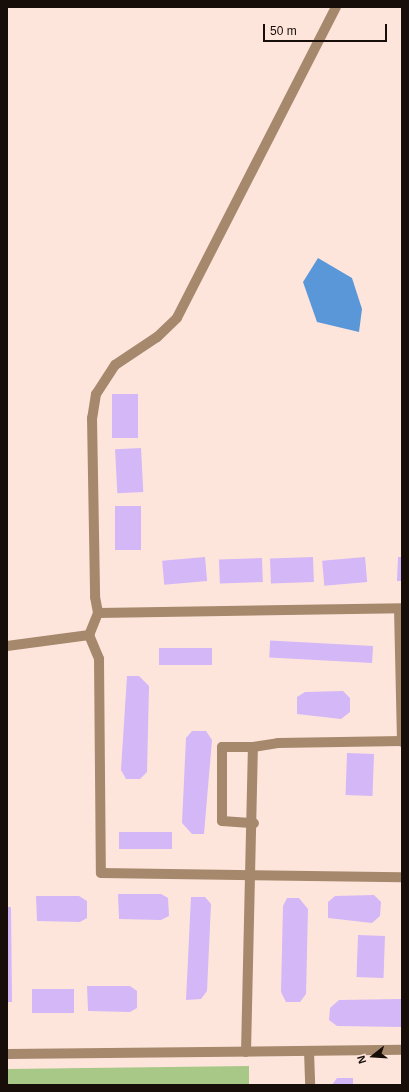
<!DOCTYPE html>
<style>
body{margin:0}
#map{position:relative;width:409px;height:1092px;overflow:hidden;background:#fee5dc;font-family:Helvetica,sans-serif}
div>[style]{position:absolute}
.green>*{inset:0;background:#a7c887}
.water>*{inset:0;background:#5997d8}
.building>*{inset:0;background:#d4b7f7;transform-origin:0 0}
.minor>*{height:10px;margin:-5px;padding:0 5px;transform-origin:5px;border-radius:5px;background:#a6896d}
span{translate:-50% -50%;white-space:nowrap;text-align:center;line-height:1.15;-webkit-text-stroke:3.5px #fee5dc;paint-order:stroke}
.frame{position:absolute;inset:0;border:8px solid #170d09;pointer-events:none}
.north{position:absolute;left:353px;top:1036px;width:40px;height:40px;-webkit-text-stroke:3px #fee5dc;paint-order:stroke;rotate:253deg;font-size:11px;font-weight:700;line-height:16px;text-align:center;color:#170d09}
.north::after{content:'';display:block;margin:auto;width:14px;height:18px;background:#170d09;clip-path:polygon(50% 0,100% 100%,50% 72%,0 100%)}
.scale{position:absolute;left:263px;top:24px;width:124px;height:18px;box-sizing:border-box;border:2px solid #170d09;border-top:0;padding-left:5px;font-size:12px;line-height:14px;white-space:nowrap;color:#170d09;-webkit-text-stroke:3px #fee5dc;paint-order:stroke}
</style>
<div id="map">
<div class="green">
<i style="clip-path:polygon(249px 1066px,249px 1085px,7px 1085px,7px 1069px)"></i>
</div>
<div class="water">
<i style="clip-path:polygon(318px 258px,352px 278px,362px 309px,359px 332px,317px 322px,303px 282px)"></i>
</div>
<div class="building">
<i style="left:112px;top:394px;width:26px;height:44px"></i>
<i style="left:141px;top:448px;width:44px;height:26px;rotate:87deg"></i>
<i style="left:115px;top:506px;width:26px;height:44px"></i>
<i style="left:205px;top:557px;width:24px;height:43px;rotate:85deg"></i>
<i style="left:313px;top:557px;width:25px;height:43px;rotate:88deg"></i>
<i style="left:365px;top:557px;width:25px;height:43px;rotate:85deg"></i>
<i style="clip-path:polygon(398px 557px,402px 557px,402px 581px,397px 581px)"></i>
<i style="left:262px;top:558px;width:24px;height:43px;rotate:88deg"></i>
<i style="left:373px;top:646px;width:17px;height:103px;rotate:93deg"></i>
<i style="left:159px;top:648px;width:53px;height:17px"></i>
<i style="clip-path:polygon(127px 676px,139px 676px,149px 686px,147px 772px,140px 779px,126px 779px,121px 770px)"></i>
<i style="clip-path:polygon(343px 691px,350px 698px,350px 712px,341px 719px,297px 714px,297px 697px,305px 692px)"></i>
<i style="clip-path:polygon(192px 731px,206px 731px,212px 740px,204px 834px,192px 834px,182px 823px,186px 738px)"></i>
<i style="left:347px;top:753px;width:27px;height:42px;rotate:2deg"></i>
<i style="left:119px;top:832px;width:53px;height:17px"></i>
<i style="clip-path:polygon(118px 894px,161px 894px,168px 898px,169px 916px,161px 920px,119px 919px)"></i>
<i style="clip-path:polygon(374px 895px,381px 902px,380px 916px,372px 923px,328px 918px,328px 902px,335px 896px)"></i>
<i style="clip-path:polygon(36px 896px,79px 896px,87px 901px,87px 918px,80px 922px,37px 921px)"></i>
<i style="clip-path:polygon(191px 897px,205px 897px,211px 904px,207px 991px,201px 999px,186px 1000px)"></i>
<i style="clip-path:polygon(287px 898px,299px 898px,308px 909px,306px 994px,300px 1002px,286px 1002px,281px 992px,283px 906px)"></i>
<i style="clip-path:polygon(7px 907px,11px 907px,12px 1002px,7px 1002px)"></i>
<i style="left:358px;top:935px;width:27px;height:42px;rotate:2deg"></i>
<i style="clip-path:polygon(87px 986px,130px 986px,137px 991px,137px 1008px,130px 1012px,88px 1011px)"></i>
<i style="left:32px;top:989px;width:42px;height:24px"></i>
<i style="clip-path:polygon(402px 999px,402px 1027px,337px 1026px,329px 1020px,330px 1008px,339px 1000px)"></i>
<i style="clip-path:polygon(337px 1078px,353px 1078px,353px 1085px,332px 1085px)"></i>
</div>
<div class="minor">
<i style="left:336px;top:7px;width:349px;rotate:117.1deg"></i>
<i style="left:177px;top:318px;width:28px;rotate:136deg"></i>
<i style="left:157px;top:337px;width:50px;rotate:146.3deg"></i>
<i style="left:115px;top:365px;width:35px;rotate:123deg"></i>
<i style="left:96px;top:394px;width:24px;rotate:99deg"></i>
<i style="left:92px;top:418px;width:179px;rotate:89deg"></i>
<i style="left:95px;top:597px;width:16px;rotate:79deg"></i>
<i style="left:98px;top:613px;width:24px;rotate:112deg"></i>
<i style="left:89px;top:635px;width:26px;rotate:67deg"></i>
<i style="left:99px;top:659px;width:214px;rotate:89.5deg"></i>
<i style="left:101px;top:873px;width:301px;rotate:0.8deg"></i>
<i style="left:399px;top:609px;width:133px;rotate:88.7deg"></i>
<i style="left:98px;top:613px;width:304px;rotate:-0.9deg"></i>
<i style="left:7px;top:646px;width:83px;rotate:-7.6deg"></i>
<i style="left:253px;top:747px;width:31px;rotate:180deg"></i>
<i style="left:222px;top:747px;width:74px;rotate:90deg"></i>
<i style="left:222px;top:821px;width:32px;rotate:4deg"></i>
<i style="left:309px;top:1051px;width:34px;rotate:88deg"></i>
<i style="left:246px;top:1052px;width:305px;rotate:-88.7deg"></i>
<i style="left:253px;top:747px;width:25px;rotate:-9deg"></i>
<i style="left:278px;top:743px;width:124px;rotate:-0.9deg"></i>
<i style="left:7px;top:1054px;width:395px;rotate:-0.6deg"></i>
</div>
<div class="frame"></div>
<div class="north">N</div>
<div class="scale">50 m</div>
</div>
